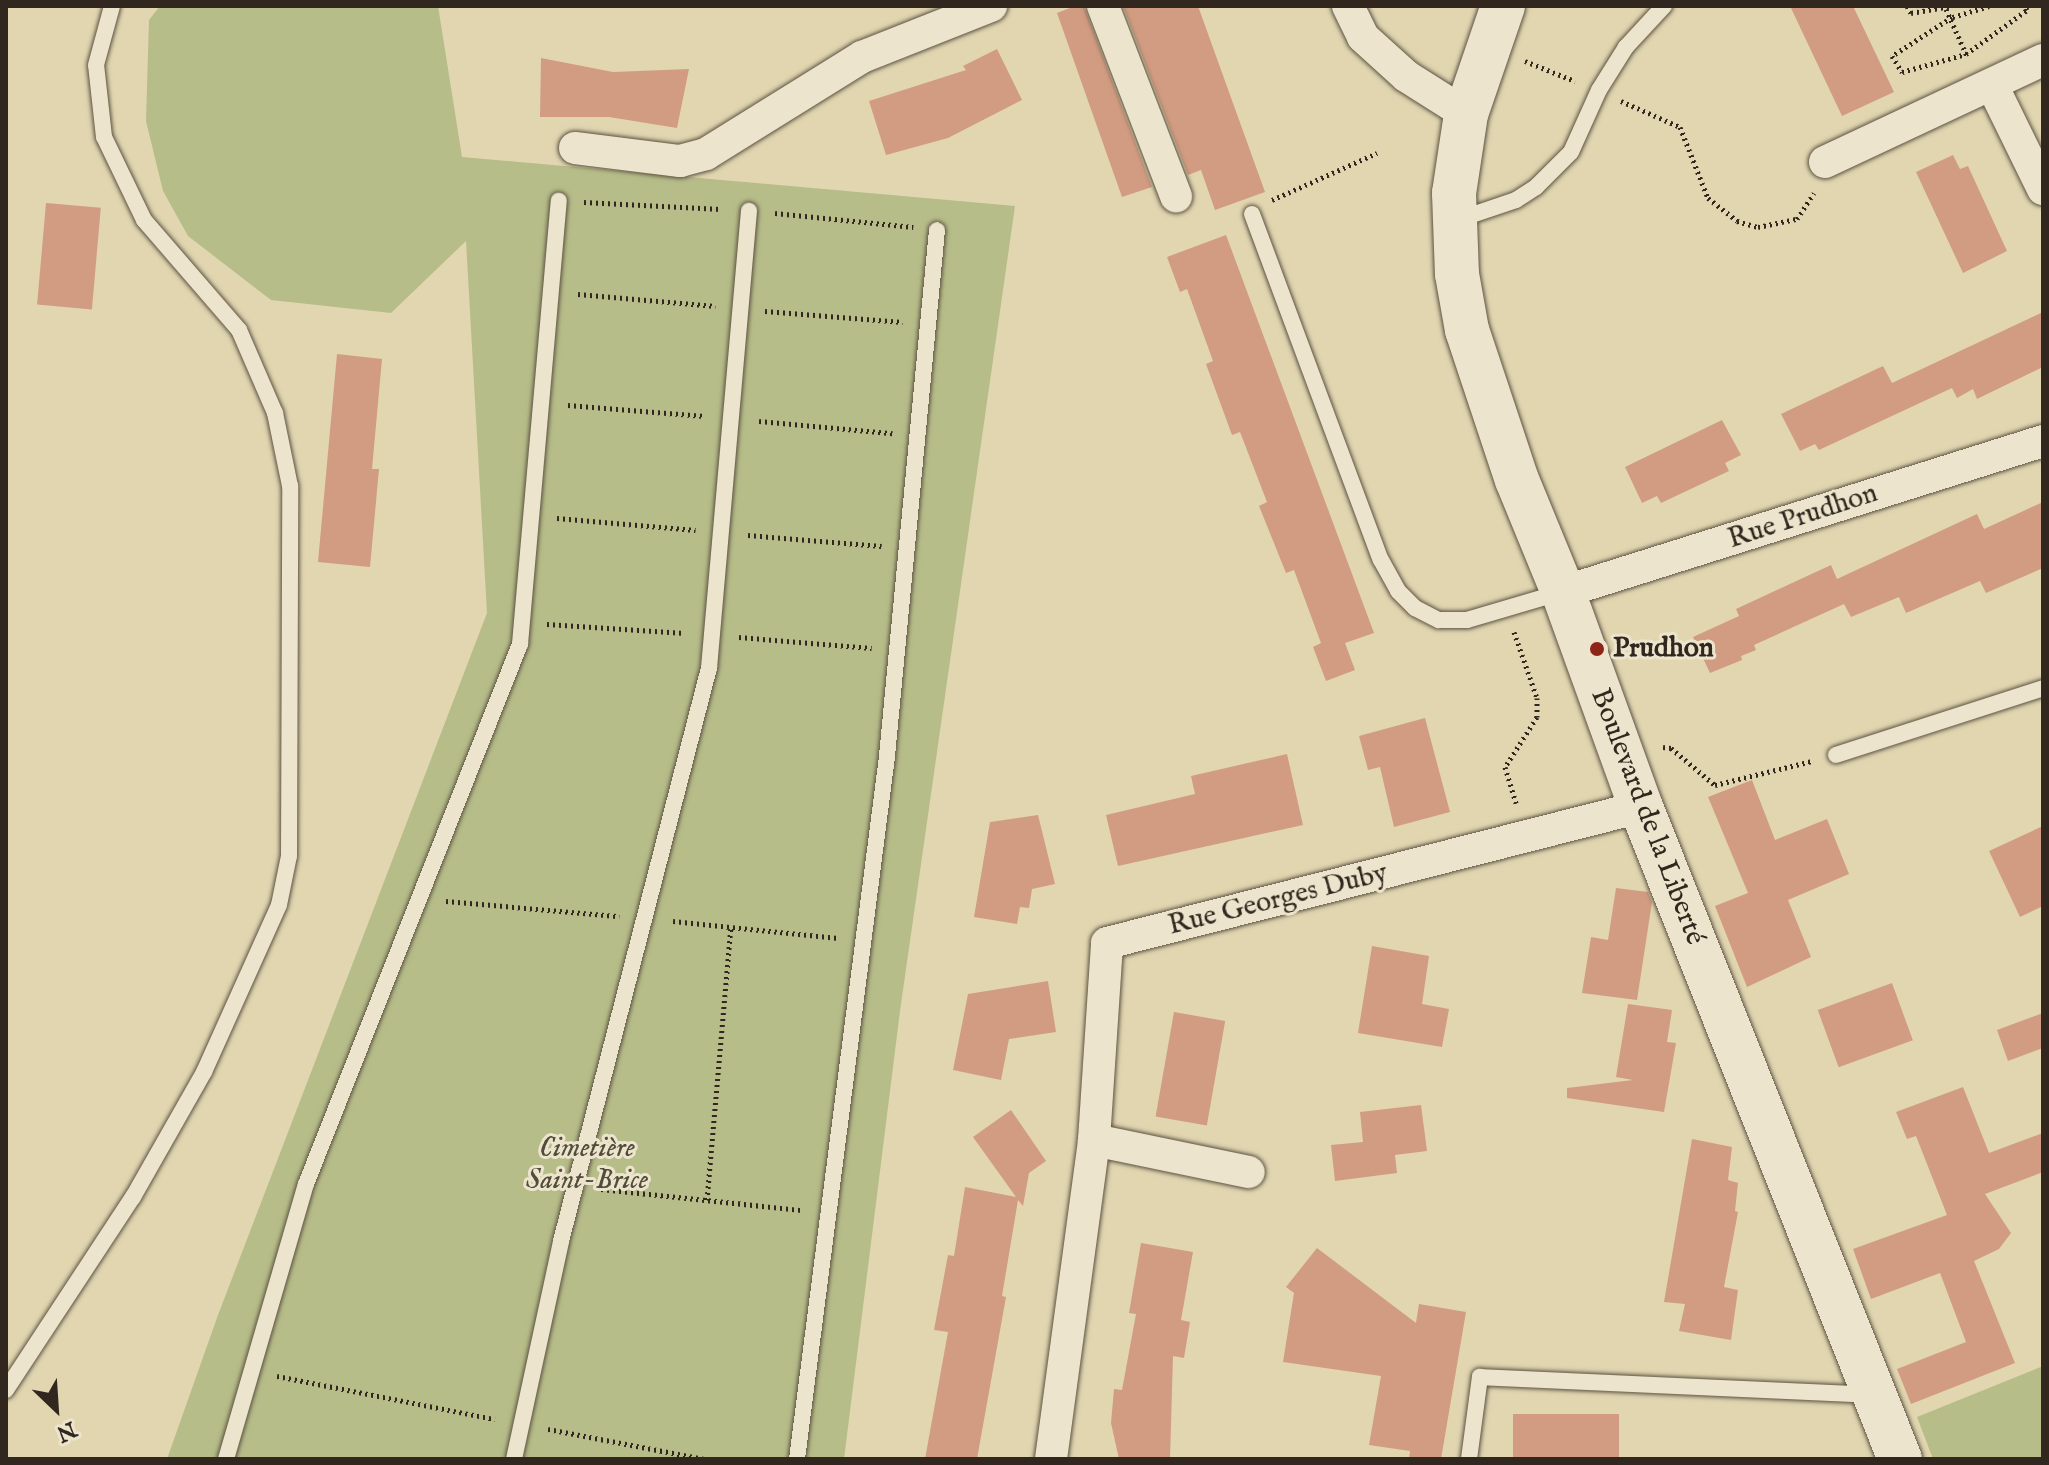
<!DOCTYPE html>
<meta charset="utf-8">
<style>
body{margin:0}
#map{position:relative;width:2049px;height:1465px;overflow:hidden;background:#e1d6b0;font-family:"IM FELL English",serif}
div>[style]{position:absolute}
.green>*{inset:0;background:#b6bd89}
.building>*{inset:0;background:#d19c82;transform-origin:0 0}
.path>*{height:5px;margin-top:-2.5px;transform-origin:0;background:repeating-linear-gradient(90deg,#31271f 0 2px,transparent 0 6px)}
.roads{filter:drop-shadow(0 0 2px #5d5343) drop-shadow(0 0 2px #5d5343)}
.lane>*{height:16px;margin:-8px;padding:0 8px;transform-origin:8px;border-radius:8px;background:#ece4cc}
.street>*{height:32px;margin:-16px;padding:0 16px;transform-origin:16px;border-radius:16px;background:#ece4cc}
.secondary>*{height:44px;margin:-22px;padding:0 22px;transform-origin:22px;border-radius:22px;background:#ece4cc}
.dots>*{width:22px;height:22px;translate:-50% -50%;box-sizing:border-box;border:4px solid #ece4cc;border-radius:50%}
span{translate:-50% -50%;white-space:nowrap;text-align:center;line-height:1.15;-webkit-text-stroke:6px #ece4cc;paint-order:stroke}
.street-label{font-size:28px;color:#31271f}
.poi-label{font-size:28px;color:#31271f;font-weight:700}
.left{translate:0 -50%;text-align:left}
.park-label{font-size:28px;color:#524c3a;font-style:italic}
.frame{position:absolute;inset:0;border:8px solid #31271f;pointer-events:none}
.north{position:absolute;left:16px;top:1369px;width:80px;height:80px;-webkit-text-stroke:6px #ece4cc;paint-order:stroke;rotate:155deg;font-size:22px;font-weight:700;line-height:32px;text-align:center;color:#31271f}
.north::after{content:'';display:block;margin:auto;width:28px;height:36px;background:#31271f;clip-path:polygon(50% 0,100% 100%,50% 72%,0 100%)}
</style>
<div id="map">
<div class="green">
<i style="clip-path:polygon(160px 6px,438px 6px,462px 157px,1015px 206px,900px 1011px,844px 1459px,167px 1459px,218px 1315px,487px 613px,466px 241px,391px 313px,271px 300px,188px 236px,163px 191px,146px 121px,149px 20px)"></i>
<i style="clip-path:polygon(2043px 1366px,2043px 1459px,1933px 1459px,1917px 1417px)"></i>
</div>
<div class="building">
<i style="clip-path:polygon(1075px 6px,1084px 6px,1152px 187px,1122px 197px,1057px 13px)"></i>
<i style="clip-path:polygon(1123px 6px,1198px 6px,1265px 192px,1215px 210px,1201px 170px,1188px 175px)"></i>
<i style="clip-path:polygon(1790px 6px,1853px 6px,1894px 92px,1842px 116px)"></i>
<i style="clip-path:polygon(997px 49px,1022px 100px,948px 138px,886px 155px,869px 101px,966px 70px,963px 66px)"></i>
<i style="clip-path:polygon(541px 58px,613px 72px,689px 69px,677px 128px,609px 117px,540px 117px)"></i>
<i style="clip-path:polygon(1953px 155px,1960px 169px,1968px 166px,2007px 251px,1963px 273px,1916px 172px)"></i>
<i style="left:46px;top:203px;width:55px;height:102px;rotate:5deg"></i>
<i style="clip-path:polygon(1226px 235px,1374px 633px,1345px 643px,1355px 670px,1326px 681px,1313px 647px,1321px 643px,1294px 570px,1286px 573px,1259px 506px,1267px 502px,1240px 432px,1232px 435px,1206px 364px,1213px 361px,1187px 289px,1180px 292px,1167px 257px)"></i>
<i style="clip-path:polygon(2043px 312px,2043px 367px,1977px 399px,1973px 389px,1957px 398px,1952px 388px,1819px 450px,1815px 444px,1800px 451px,1781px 414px,1883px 366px,1892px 383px)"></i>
<i style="clip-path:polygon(337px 354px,382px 359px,372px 469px,379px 469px,370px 567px,318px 562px)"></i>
<i style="clip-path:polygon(1722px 420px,1741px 455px,1725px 463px,1729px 471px,1661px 503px,1657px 496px,1642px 503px,1625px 467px)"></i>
<i style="clip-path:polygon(2043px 502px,2043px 568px,1986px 593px,1980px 581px,1906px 613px,1899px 597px,1851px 617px,1844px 604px,1754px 645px,1756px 650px,1741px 656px,1742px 660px,1710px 673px,1693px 637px,1739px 616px,1736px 609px,1831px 565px,1837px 579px,1977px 514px,1984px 529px)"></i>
<i style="clip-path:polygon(1425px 718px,1450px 812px,1394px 827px,1380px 767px,1368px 770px,1359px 736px)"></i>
<i style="clip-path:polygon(1287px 754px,1303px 825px,1118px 866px,1106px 815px,1195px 794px,1191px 776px)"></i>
<i style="clip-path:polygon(1752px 780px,1775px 840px,1827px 819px,1849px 874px,1788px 900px,1811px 957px,1747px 987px,1715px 906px,1748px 893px,1708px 797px)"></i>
<i style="clip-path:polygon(1038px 815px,1055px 884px,1032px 889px,1029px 908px,1020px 907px,1017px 924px,974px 917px,990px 822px)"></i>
<i style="clip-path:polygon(2043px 826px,2043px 906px,2020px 917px,1989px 851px)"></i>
<i style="clip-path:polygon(1616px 888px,1648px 892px,1652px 902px,1637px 1000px,1582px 993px,1591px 937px,1608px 940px)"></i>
<i style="clip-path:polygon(1372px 946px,1429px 956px,1422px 1004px,1449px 1009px,1442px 1047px,1358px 1033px)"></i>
<i style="clip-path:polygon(1048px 981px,1056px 1032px,1009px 1039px,1001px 1080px,953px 1070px,968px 994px)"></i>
<i style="left:1892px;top:983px;width:61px;height:79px;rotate:70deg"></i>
<i style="clip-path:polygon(1628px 1004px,1672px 1010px,1667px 1042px,1676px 1043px,1664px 1112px,1567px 1098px,1567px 1088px,1633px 1080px,1616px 1077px)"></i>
<i style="left:1174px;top:1012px;width:52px;height:106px;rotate:10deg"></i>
<i style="clip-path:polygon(2043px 1013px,2043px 1048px,2008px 1061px,1997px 1030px)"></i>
<i style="clip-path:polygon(1963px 1087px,1989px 1153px,2043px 1133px,2043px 1172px,1985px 1194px,2011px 1233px,1999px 1249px,1974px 1261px,2015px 1363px,1911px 1404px,1897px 1369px,1966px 1342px,1940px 1273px,1871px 1299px,1853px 1249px,1947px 1215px,1916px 1136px,1907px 1139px,1896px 1112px)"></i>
<i style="clip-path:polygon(1421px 1105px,1427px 1151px,1395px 1155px,1397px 1173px,1335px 1181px,1331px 1145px,1363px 1142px,1360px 1112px)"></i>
<i style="clip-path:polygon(1011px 1110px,1046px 1161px,1029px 1173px,1023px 1206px,1018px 1200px,1002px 1296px,1006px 1297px,977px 1459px,925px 1459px,948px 1332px,934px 1330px,948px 1255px,954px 1256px,965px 1187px,1016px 1197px,973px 1137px)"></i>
<i style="clip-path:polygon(1692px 1139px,1732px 1147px,1728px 1180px,1738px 1183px,1735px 1211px,1738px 1212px,1724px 1287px,1738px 1290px,1731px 1340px,1679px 1331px,1685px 1304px,1664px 1302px)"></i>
<i style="clip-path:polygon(1141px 1243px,1193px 1252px,1181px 1320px,1190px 1322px,1184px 1358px,1173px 1356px,1170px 1459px,1119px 1459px,1111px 1423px,1114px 1389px,1122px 1390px,1136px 1314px,1129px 1313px)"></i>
<i style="clip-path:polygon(1317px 1248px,1416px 1323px,1419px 1304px,1466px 1312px,1441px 1459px,1409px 1459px,1410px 1451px,1369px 1445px,1381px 1376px,1283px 1362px,1294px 1293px,1286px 1287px)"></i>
<i style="left:1619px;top:1414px;width:45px;height:106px;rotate:90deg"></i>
</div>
<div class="path">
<i style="left:1907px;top:6px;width:8px;rotate:60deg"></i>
<i style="left:1911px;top:13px;width:39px;rotate:-10deg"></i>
<i style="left:1989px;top:6px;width:39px;rotate:163deg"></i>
<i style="left:1952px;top:17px;width:72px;rotate:147deg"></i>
<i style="left:1892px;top:56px;width:19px;rotate:58deg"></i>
<i style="left:1902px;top:72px;width:66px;rotate:-15.7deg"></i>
<i style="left:1966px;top:54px;width:75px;rotate:-35.8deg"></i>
<i style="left:2027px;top:10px;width:4px;rotate:-117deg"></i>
<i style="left:1946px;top:9px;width:51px;rotate:65.9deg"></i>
<i style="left:1525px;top:61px;width:54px;rotate:21.8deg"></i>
<i style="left:1621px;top:101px;width:64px;rotate:23.8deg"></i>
<i style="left:1680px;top:127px;width:76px;rotate:68.5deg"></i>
<i style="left:1708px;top:198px;width:37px;rotate:38deg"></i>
<i style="left:1737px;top:221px;width:22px;rotate:16deg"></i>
<i style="left:1758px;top:227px;width:40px;rotate:-12deg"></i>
<i style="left:1797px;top:219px;width:31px;rotate:-57deg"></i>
<i style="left:1272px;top:200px;width:115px;rotate:-24.1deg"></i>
<i style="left:584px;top:202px;width:137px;rotate:2.9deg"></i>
<i style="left:775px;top:213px;width:139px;rotate:5.8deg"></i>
<i style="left:578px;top:294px;width:138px;rotate:5deg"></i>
<i style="left:765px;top:311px;width:138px;rotate:4.6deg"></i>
<i style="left:568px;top:405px;width:137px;rotate:4.6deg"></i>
<i style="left:759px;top:421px;width:134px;rotate:5.2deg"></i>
<i style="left:557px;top:518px;width:139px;rotate:5deg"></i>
<i style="left:748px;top:535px;width:134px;rotate:4.7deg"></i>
<i style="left:547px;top:624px;width:138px;rotate:3.7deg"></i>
<i style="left:1514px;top:632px;width:70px;rotate:70.8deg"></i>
<i style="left:1537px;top:698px;width:19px;rotate:90deg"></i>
<i style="left:1537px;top:717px;width:59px;rotate:122.6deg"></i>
<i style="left:1505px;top:767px;width:38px;rotate:73deg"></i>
<i style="left:739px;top:637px;width:133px;rotate:4.7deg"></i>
<i style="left:1663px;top:747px;width:8px;rotate:7deg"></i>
<i style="left:1671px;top:748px;width:57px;rotate:40.1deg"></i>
<i style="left:1715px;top:785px;width:100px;rotate:-13.9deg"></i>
<i style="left:446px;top:901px;width:174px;rotate:5deg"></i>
<i style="left:673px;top:921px;width:166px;rotate:5.9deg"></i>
<i style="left:601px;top:1189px;width:202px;rotate:6deg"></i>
<i style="left:707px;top:1200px;width:274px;rotate:-85deg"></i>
<i style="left:277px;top:1376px;width:222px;rotate:11.2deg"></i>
<i style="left:548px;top:1429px;width:159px;rotate:10.9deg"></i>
</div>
<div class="roads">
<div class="lane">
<i style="left:1252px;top:214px;width:369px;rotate:69.6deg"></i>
<i style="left:1381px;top:560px;width:35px;rotate:61deg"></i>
<i style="left:1398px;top:591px;width:24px;rotate:45deg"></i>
<i style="left:1415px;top:608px;width:27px;rotate:27deg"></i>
<i style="left:1439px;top:620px;width:28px"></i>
<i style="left:1467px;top:620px;width:99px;rotate:-16.4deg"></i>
<i style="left:1457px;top:220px;width:62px;rotate:-18.7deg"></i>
<i style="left:1516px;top:200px;width:24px;rotate:-33deg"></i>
<i style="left:1536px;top:187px;width:49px;rotate:-45deg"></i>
<i style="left:1571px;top:152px;width:68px;rotate:-65.7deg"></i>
<i style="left:1599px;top:90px;width:51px;rotate:-57.9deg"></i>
<i style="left:1626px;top:47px;width:56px;rotate:-47.2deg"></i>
<i style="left:1836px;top:755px;width:218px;rotate:-17.9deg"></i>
<i style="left:6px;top:1390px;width:231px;rotate:-56.7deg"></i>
<i style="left:133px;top:1197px;width:144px;rotate:-60.4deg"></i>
<i style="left:204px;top:1072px;width:183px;rotate:-65.8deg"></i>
<i style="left:279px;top:905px;width:50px;rotate:-78.5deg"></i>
<i style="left:289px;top:856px;width:370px;rotate:-89.8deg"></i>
<i style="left:290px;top:486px;width:75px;rotate:-101.6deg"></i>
<i style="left:275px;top:413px;width:90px;rotate:-113.4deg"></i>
<i style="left:239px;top:330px;width:145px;rotate:-130.8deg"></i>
<i style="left:144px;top:220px;width:92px;rotate:-115.7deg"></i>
<i style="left:104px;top:137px;width:72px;rotate:-96.3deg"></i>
<i style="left:96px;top:65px;width:61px;rotate:-74.8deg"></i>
<i style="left:226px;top:1459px;width:286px;rotate:-73.8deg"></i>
<i style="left:306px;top:1184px;width:581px;rotate:-68.38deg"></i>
<i style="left:520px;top:644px;width:445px;rotate:-85deg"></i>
<i style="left:514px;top:1459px;width:223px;rotate:-77.8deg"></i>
<i style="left:561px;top:1241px;width:592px;rotate:-75.52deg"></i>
<i style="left:709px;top:668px;width:459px;rotate:-85deg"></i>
<i style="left:797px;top:1459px;width:709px;rotate:-82.7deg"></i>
<i style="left:887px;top:756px;width:528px;rotate:-84.57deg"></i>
<i style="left:1469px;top:1459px;width:83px;rotate:-82.4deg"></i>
<i style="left:1480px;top:1377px;width:393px;rotate:2.6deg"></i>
</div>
<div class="street">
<i style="left:1103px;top:6px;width:204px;rotate:69deg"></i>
<i style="left:1348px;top:6px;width:34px;rotate:64deg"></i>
<i style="left:1363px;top:37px;width:58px;rotate:42.2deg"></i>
<i style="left:1406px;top:76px;width:71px;rotate:32.3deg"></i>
<i style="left:1992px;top:85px;width:116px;rotate:63.9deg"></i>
<i style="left:575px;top:148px;width:106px;rotate:7.1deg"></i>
<i style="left:680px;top:161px;width:27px;rotate:-15deg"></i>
<i style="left:706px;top:154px;width:184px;rotate:-31.9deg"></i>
<i style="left:862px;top:57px;width:139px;rotate:-21.6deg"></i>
<i style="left:1825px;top:162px;width:241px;rotate:-25.1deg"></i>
<i style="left:1563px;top:592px;width:503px;rotate:-17.46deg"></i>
<i style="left:1094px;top:1140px;width:158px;rotate:11.7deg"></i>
<i style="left:1051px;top:1459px;width:322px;rotate:-82.3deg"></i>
<i style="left:1094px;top:1140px;width:197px;rotate:-86.2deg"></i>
<i style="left:1107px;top:943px;width:551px;rotate:-14.29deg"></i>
</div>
<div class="secondary">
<i style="left:1503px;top:6px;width:114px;rotate:108.9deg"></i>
<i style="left:1466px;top:114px;width:80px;rotate:98.6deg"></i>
<i style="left:1454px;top:193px;width:81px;rotate:87.9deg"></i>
<i style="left:1457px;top:274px;width:57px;rotate:79.9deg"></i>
<i style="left:1467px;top:330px;width:158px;rotate:71.6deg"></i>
<i style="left:1517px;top:480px;width:121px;rotate:67.7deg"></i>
<i style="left:1563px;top:592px;width:229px;rotate:70.1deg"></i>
<i style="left:1641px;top:807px;width:702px;rotate:68.34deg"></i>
</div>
</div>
<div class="dots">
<i style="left:1597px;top:649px;background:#8f2418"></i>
</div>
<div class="street-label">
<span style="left:1803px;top:517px;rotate:-18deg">Rue Prudhon</span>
<span style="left:1647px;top:817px;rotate:69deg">Boulevard de la Liberté</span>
<span style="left:1278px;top:900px;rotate:-14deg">Rue Georges Duby</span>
</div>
<div class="poi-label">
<span class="left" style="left:1613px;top:649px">Prudhon</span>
</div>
<div class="park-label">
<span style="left:587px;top:1165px">Cimetière<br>Saint-Brice</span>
</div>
<div class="frame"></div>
<div class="north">N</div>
</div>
